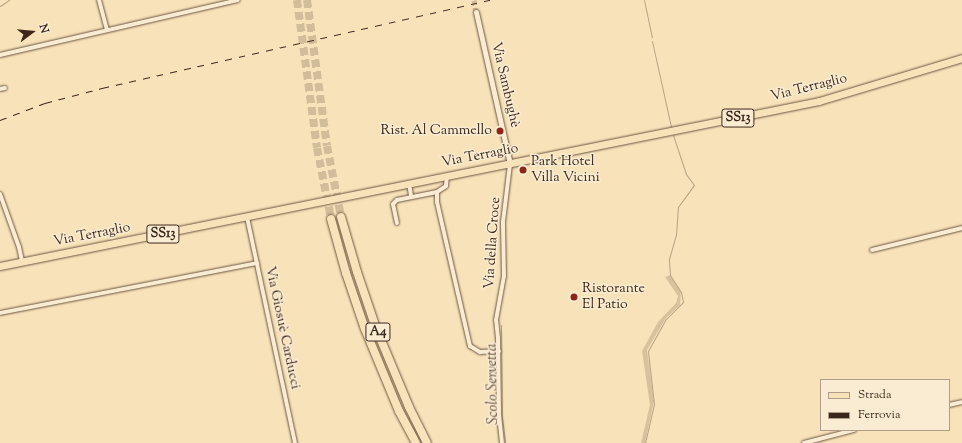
<!DOCTYPE html>
<meta charset="utf-8">
<style>
body{margin:0}
#map{position:relative;width:962px;height:443px;overflow:hidden;background:#f8e2b9;font-family:"Sorts Mill Goudy",serif}
div>[style]{position:absolute}
.green>*{inset:0;background:#d8c29e}
.stream>*{height:1px;margin:-0.5px;padding:0 0.5px;transform-origin:0.5px;border-radius:0.5px;background:#b8a284}
.tertiary-tunnel>*{height:5px;margin-top:-2.5px;transform-origin:0;background:repeating-linear-gradient(90deg,#d2bd9a 0 5px,transparent 0 7.5px)}
.motorway-tunnel>*{height:8px;margin-top:-4px;transform-origin:0;background:repeating-linear-gradient(90deg,#d2bd9a 0 8px,transparent 0 12px)}
.roads{filter:drop-shadow(0 0 1px #6b5643) drop-shadow(0 0 1px #6b5643)}
.minor>*{height:4px;margin:-2px;padding:0 2px;transform-origin:2px;border-radius:2px;background:#faecd2}
.tertiary>*{height:5px;margin:-2.5px;padding:0 2.5px;transform-origin:2.5px;border-radius:2.5px;background:#faecd2}
.primary>*{height:7px;margin:-3.5px;padding:0 3.5px;transform-origin:3.5px;border-radius:3.5px;background:#f8e2b9}
.motorway>*{height:8px;margin:-4px;padding:0 4px;transform-origin:4px;border-radius:4px;background:#f8e2b9}
.rail>*{height:1px;margin-top:-0.5px;transform-origin:0;background:repeating-linear-gradient(90deg,#3c271c 0 7px,transparent 0 14px)}
.dots>*{width:11px;height:11px;translate:-50% -50%;box-sizing:border-box;border:2px solid #faecd2;border-radius:50%}
span{translate:-50% -50%;white-space:nowrap;text-align:center;line-height:1.15;-webkit-text-stroke:3px #faecd2;paint-order:stroke}
.shield-label span{padding:1px 3px;background:#faecd2;border:1px solid;border-radius:3px;-webkit-text-stroke-width:0}
.shield-label{font-size:13px;color:#3c271c;font-weight:700}
.street-label{font-size:14px;color:#3c271c}
.poi-label{font-size:14px;color:#3c271c}
.right{translate:-100% -50%;text-align:right}
.left{translate:0 -50%;text-align:left}
.water-label{font-size:15px;color:#614c3b;font-style:italic}
.legend{position:absolute;left:820px;top:379px;width:130px;height:52px;box-sizing:border-box;background:#faecd2;border:1px solid #ae9d89;margin:0;padding:5px 7px;list-style:none;font-size:12px;color:#3c271c}
.legend li{display:flex;align-items:center;gap:8px;height:20px}
.legend b{width:20px;border:1px solid #ae9d89}
.north{position:absolute;left:12px;top:12px;width:40px;height:40px;-webkit-text-stroke:3px #faecd2;paint-order:stroke;rotate:74deg;font-size:11px;font-weight:700;line-height:16px;text-align:center;color:#3c271c}
.north::after{content:'';display:block;margin:auto;width:14px;height:18px;background:#3c271c;clip-path:polygon(50% 0,100% 100%,50% 72%,0 100%)}
</style>
<div id="map">
<div class="green">
<i style="clip-path:polygon(670px 275px,681px 292px,680px 305px,666px 318px,647px 350px,654px 401px,645px 443px,641px 443px,650px 405px,642px 351px,658px 322px,676px 303px,678px 296px,665px 277px)"></i>
</div>
<div class="stream">
<i style="left:644px;top:0;width:38px;rotate:78deg"></i>
<i style="left:0;top:6px;width:11px;rotate:-34deg"></i>
<i style="left:652px;top:41px;width:88px;rotate:77.5deg"></i>
<i style="left:501px;top:325px;width:92px;rotate:89.4deg"></i>
<i style="left:502px;top:417px;width:26px;rotate:83deg"></i>
<i style="left:645px;top:443px;width:40px;rotate:-77deg"></i>
<i style="left:654px;top:404px;width:53px;rotate:-96.5deg"></i>
<i style="left:648px;top:351px;width:37px;rotate:-61deg"></i>
<i style="left:666px;top:319px;width:24px;rotate:-45deg"></i>
<i style="left:683px;top:302px;width:10px;rotate:-101deg"></i>
<i style="left:681px;top:292px;width:20px;rotate:-123deg"></i>
<i style="left:670px;top:275px;width:16px;rotate:-94deg"></i>
<i style="left:669px;top:259px;width:25px;rotate:-74deg"></i>
<i style="left:676px;top:235px;width:28px;rotate:-86deg"></i>
<i style="left:678px;top:207px;width:27px;rotate:-54deg"></i>
<i style="left:694px;top:185px;width:14px;rotate:-126deg"></i>
<i style="left:686px;top:174px;width:41px;rotate:-108.4deg"></i>
</div>
<div class="tertiary-tunnel">
<i style="left:474px;top:0;width:12px;rotate:81deg"></i>
</div>
<div class="motorway-tunnel">
<i style="left:297px;top:0;width:149px;rotate:82.3deg"></i>
<i style="left:317px;top:148px;width:72px;rotate:78.8deg"></i>
<i style="left:307px;top:0;width:147px;rotate:82.2deg"></i>
<i style="left:327px;top:146px;width:72px;rotate:78.8deg"></i>
</div>
<div class="roads">
<div class="minor">
<i style="left:99px;top:0;width:31px;rotate:75deg"></i>
<i style="left:0;top:55px;width:244px;rotate:-13deg"></i>
<i style="left:0;top:89px;width:5px;rotate:-11deg"></i>
<i style="left:447px;top:176px;width:10px;rotate:96deg"></i>
<i style="left:446px;top:186px;width:11px;rotate:146deg"></i>
<i style="left:437px;top:192px;width:10px;rotate:90deg"></i>
<i style="left:437px;top:202px;width:148px;rotate:77.1deg"></i>
<i style="left:470px;top:346px;width:12px;rotate:31deg"></i>
<i style="left:480px;top:352px;width:19px;rotate:-3deg"></i>
<i style="left:409px;top:183px;width:13px;rotate:81deg"></i>
<i style="left:0;top:194px;width:56px;rotate:70.3deg"></i>
<i style="left:19px;top:247px;width:14px;rotate:78deg"></i>
<i style="left:247px;top:217px;width:231px;rotate:78deg"></i>
<i style="left:397px;top:223px;width:19px;rotate:-102deg"></i>
<i style="left:393px;top:204px;width:6px;rotate:-45deg"></i>
<i style="left:397px;top:200px;width:41px;rotate:-11.3deg"></i>
<i style="left:872px;top:250px;width:93px;rotate:-13.7deg"></i>
<i style="left:0;top:313px;width:262px;rotate:-11deg"></i>
<i style="left:949px;top:405px;width:13px;rotate:-13deg"></i>
<i style="left:502px;top:443px;width:31px;rotate:-96deg"></i>
<i style="left:499px;top:412px;width:74px;rotate:-90.8deg"></i>
<i style="left:498px;top:338px;width:18px;rotate:-96deg"></i>
<i style="left:496px;top:320px;width:45px;rotate:-79.7deg"></i>
<i style="left:504px;top:276px;width:54px;rotate:-91.1deg"></i>
<i style="left:503px;top:222px;width:58px;rotate:-83.1deg"></i>
<i style="left:804px;top:443px;width:52px;rotate:-14.6deg"></i>
</div>
<div class="tertiary">
<i style="left:476px;top:12px;width:156px;rotate:77.4deg"></i>
</div>
<div class="primary">
<i style="left:0;top:266px;width:835px;rotate:-11.39deg"></i>
<i style="left:819px;top:101px;width:149px;rotate:-16.7deg"></i>
</div>
<div class="motorway">
<i style="left:341px;top:217px;width:57px;rotate:73.8deg"></i>
<i style="left:357px;top:272px;width:59px;rotate:71.3deg"></i>
<i style="left:376px;top:328px;width:86px;rotate:67.3deg"></i>
<i style="left:409px;top:407px;width:40px;rotate:63.4deg"></i>
<i style="left:331px;top:219px;width:56px;rotate:74.5deg"></i>
<i style="left:346px;top:273px;width:59px;rotate:71.3deg"></i>
<i style="left:365px;top:329px;width:89px;rotate:67.5deg"></i>
<i style="left:399px;top:411px;width:36px;rotate:62deg"></i>
</div>
</div>
<div class="rail">
<i style="left:0;top:120px;width:48px;rotate:-20.7deg"></i>
<i style="left:45px;top:103px;width:59px;rotate:-14.7deg"></i>
<i style="left:102px;top:88px;width:398px;rotate:-12.8deg"></i>
</div>
<div class="dots">
<i style="left:500px;top:131px;background:#8f2418"></i>
<i style="left:523px;top:170px;background:#8f2418"></i>
<i style="left:574px;top:297px;background:#8f2418"></i>
</div>
<div class="shield-label">
<span style="left:738px;top:118px">SS13</span>
<span style="left:163px;top:234px">SS13</span>
<span style="left:378px;top:332px">A4</span>
</div>
<div class="street-label">
<span style="left:505px;top:85px;rotate:77deg">Via Sambughè</span>
<span style="left:809px;top:88px;rotate:-14deg">Via Terraglio</span>
<span style="left:480px;top:156px;rotate:-11deg">Via Terraglio</span>
<span style="left:92px;top:235px;rotate:-11deg">Via Terraglio</span>
<span style="left:493px;top:243px;rotate:-86deg">Via della Croce</span>
<span style="left:282px;top:328px;rotate:78deg">Via Giosuè Carducci</span>
</div>
<div class="poi-label">
<span class="right" style="left:492px;top:131px">Rist. Al Cammello</span>
<span class="left" style="left:531px;top:170px">Park Hotel<br>Villa Vicini</span>
<span class="left" style="left:582px;top:297px">Ristorante<br>El Patio</span>
</div>
<div class="water-label">
<span style="left:493px;top:384px;rotate:-91deg">Scolo Servetta</span>
</div>
<ul class="legend">
<li><b style="height:5px;background:#f8e2b9"></b>Strada</li>
<li><b style="height:5px;background:#3c271c"></b>Ferrovia</li>
</ul>
<div class="north">N</div>
</div>
